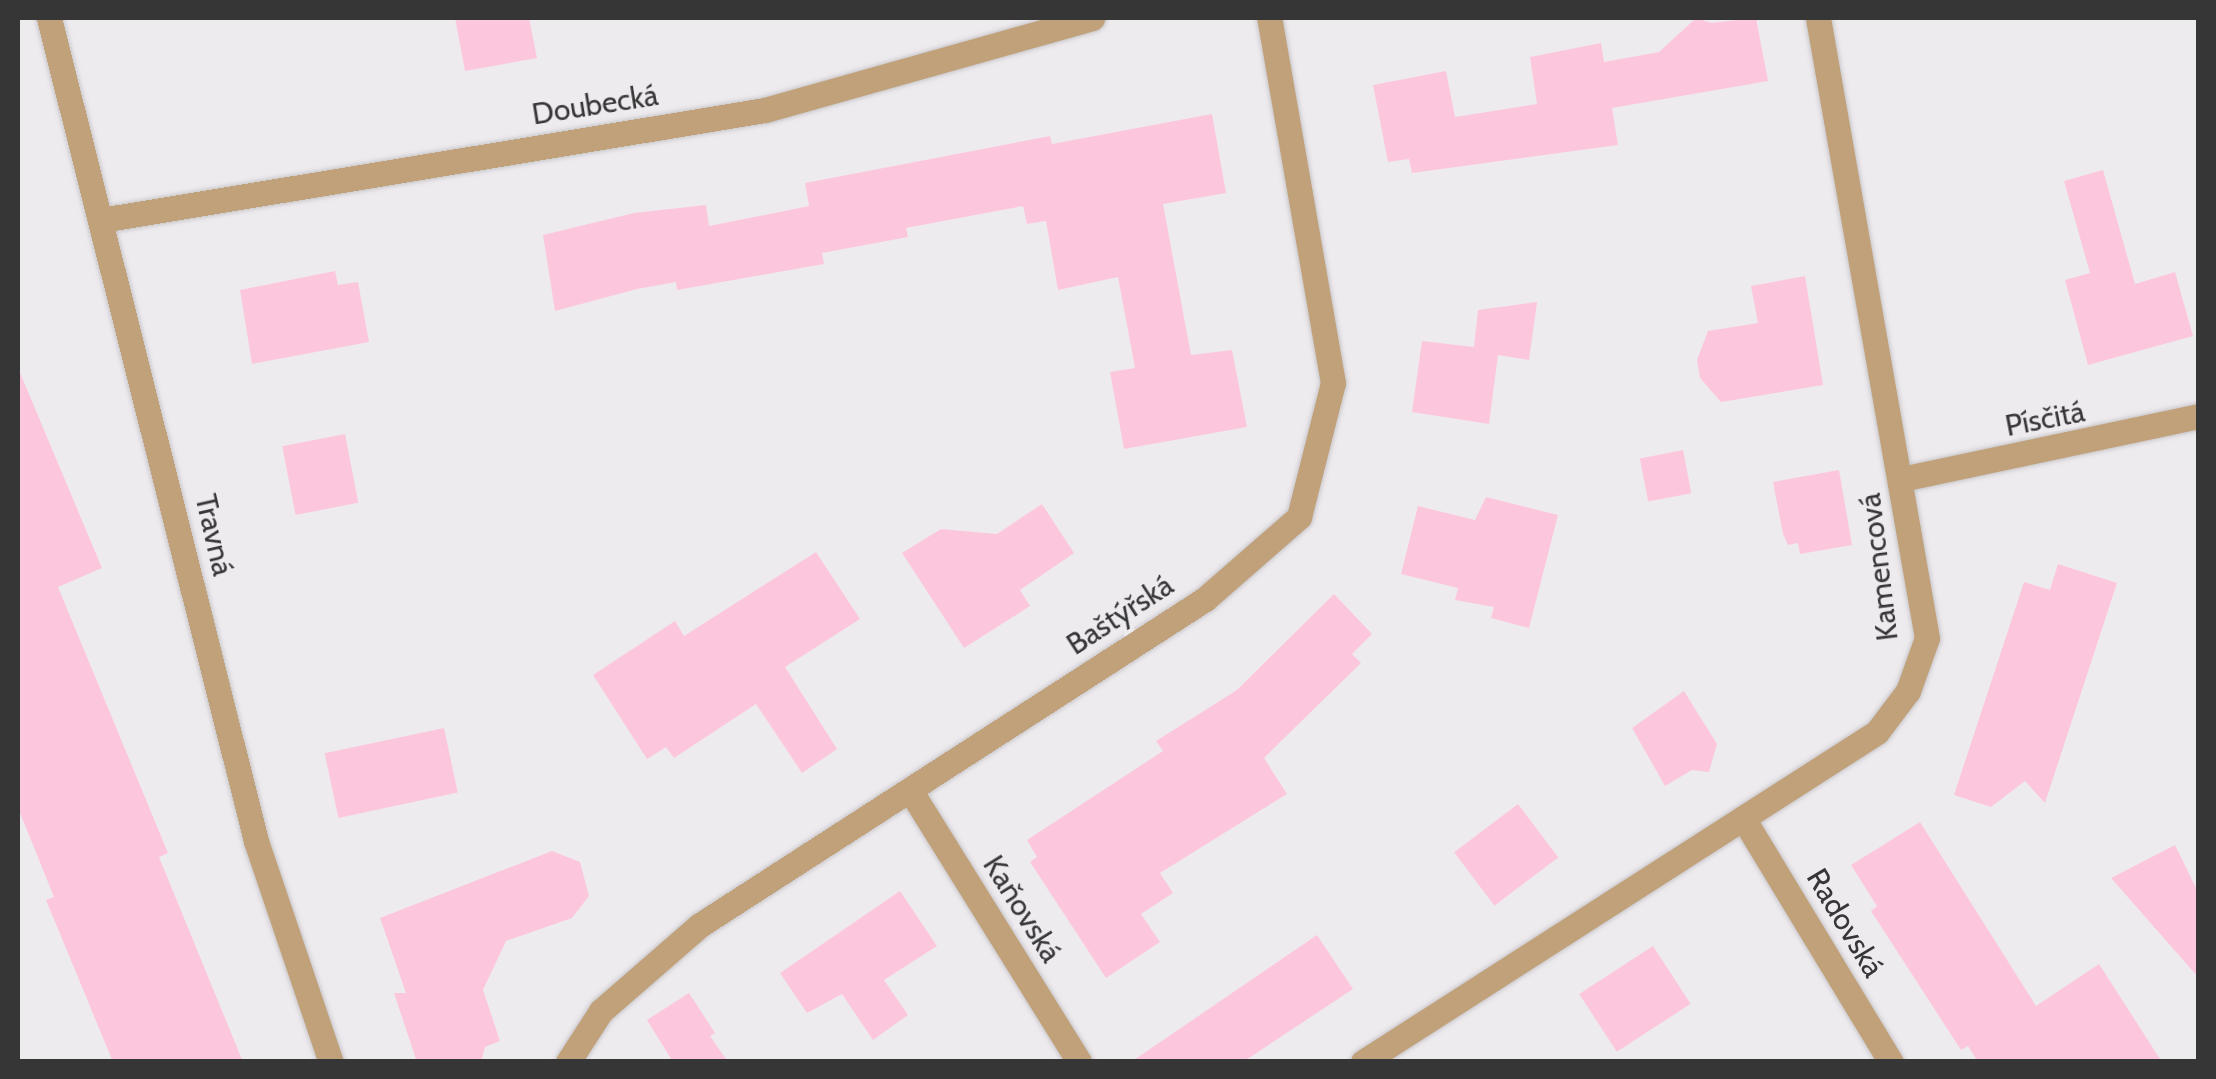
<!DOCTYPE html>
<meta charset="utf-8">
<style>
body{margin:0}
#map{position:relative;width:2216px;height:1079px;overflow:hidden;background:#eeebef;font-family:Cabin,sans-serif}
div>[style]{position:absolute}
.building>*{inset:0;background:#fcc7dd;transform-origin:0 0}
.roads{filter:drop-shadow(0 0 2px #c9c7ca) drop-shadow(0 0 2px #c9c7ca)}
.minor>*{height:25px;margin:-12.5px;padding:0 12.5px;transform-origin:12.5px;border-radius:12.5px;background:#c0a17a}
span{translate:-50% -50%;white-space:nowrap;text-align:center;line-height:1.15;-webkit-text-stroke:8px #eeebef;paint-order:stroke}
.street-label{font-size:30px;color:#373637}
.frame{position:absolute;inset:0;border:20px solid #373637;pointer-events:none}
</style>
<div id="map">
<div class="building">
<i style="clip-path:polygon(455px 18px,529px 18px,537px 58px,465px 71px)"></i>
<i style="clip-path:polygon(1696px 18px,1711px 23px,1756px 18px,1768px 81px,1612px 108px,1618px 145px,1412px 173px,1409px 159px,1388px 162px,1373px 85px,1446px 71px,1455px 117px,1537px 104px,1530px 57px,1601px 43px,1604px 62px,1659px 52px)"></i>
<i style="clip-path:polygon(1212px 114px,1226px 193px,1163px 204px,1191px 355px,1232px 350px,1247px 427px,1124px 449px,1110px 372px,1135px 368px,1118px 277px,1058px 290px,1046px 221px,1027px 224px,1023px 206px,906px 228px,908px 237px,822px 253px,824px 264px,677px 290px,676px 282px,637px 289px,555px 311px,543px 235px,634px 213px,706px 205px,709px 226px,809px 206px,805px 183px,1050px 136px,1052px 144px)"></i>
<i style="clip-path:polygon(2103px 170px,2135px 284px,2175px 272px,2193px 336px,2088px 365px,2065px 280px,2090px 273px,2064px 181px)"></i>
<i style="clip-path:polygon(335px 271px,338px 285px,358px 282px,369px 342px,252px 364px,240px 290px)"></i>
<i style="clip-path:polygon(1805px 276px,1823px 385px,1721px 402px,1700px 378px,1697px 360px,1708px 331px,1758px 323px,1751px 286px)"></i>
<i style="clip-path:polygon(1537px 302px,1529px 360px,1498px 355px,1489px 424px,1412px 412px,1422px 341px,1474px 347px,1478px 310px)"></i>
<i style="clip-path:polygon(18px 368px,102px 568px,58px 587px,168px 853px,159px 857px,243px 1062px,113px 1062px,46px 900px,54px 897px,18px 808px)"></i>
<i style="left:345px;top:434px;width:70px;height:64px;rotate:79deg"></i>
<i style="left:1683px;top:450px;width:44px;height:44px;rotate:79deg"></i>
<i style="clip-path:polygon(1839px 470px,1852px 545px,1800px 554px,1798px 543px,1788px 545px,1783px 534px,1773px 482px)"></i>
<i style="clip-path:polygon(1486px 497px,1558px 515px,1529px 628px,1491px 618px,1494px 607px,1455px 600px,1458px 588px,1401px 574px,1418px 506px,1475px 520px)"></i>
<i style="clip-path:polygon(1042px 504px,1074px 553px,1020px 590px,1030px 606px,964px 648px,902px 553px,941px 529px,997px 534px)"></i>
<i style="clip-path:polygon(816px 552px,860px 619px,785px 667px,837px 749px,802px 773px,756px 704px,674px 758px,666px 747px,647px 759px,593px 675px,675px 621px,684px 636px)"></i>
<i style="clip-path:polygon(2058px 564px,2117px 583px,2045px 803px,2025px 781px,1991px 807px,1954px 795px,2024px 582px,2050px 590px)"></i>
<i style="clip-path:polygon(1334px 594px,1372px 634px,1352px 654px,1361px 663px,1264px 758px,1287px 794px,1160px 873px,1173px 893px,1141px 914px,1160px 942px,1106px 978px,1030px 862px,1037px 857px,1027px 840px,1163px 751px,1156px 741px,1237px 690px)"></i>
<i style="clip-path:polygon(1684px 691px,1717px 744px,1709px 772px,1692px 770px,1665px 786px,1632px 728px)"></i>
<i style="left:444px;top:728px;width:66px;height:122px;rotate:78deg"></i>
<i style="left:1518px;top:804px;width:67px;height:80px;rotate:53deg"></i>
<i style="clip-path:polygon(1920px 822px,2036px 1006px,2099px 964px,2162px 1062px,1978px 1062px,1968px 1046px,1961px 1050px,1871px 911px,1877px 906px,1851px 865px)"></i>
<i style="clip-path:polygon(2175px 845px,2198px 892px,2198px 977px,2111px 878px)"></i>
<i style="clip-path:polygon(552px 851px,580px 862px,589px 896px,572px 918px,506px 941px,483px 990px,500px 1041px,485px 1047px,481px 1062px,417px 1062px,394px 993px,406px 993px,380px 918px)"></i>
<i style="clip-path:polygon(900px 891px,937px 946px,884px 980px,908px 1015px,873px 1040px,842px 994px,807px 1013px,780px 973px)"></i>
<i style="clip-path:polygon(1317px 935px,1353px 989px,1243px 1062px,1131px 1062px)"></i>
<i style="left:1653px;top:946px;width:69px;height:88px;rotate:57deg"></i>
<i style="clip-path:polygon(689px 993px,715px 1033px,710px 1036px,728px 1062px,673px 1062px,647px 1020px)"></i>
</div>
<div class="roads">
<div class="minor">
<i style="left:49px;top:18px;width:849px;rotate:75.88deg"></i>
<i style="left:256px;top:841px;width:233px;rotate:71.3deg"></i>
<i style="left:101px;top:220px;width:673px;rotate:-9.41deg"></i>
<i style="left:765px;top:110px;width:340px;rotate:-15.7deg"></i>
<i style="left:1902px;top:479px;width:303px;rotate:-12deg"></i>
<i style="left:910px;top:790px;width:320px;rotate:58.1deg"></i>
<i style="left:1743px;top:818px;width:285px;rotate:58.8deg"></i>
<i style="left:568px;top:1062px;width:61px;rotate:-57.1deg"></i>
<i style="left:601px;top:1011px;width:131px;rotate:-41deg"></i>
<i style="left:700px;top:925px;width:601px;rotate:-32.84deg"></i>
<i style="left:1205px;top:599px;width:125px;rotate:-41.1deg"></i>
<i style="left:1299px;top:517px;width:138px;rotate:-75.8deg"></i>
<i style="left:1333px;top:383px;width:371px;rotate:-99.9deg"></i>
<i style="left:1363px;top:1062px;width:611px;rotate:-32.7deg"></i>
<i style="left:1877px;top:732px;width:51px;rotate:-52.9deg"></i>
<i style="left:1908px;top:691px;width:56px;rotate:-70.3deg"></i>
<i style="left:1927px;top:638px;width:630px;rotate:-99.97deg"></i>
</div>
</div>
<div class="street-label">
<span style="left:595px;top:105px;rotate:-9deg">Doubecká</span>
<span style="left:2045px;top:419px;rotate:-11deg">Písčitá</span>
<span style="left:214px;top:535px;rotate:77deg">Travná</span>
<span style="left:1879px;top:567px;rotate:-97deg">Kamencová</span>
<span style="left:1120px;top:615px;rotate:-33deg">Baštýřská</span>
<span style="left:1022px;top:909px;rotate:58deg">Kaňovská</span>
<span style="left:1845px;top:923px;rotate:59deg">Radovská</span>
</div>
<div class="frame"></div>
</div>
